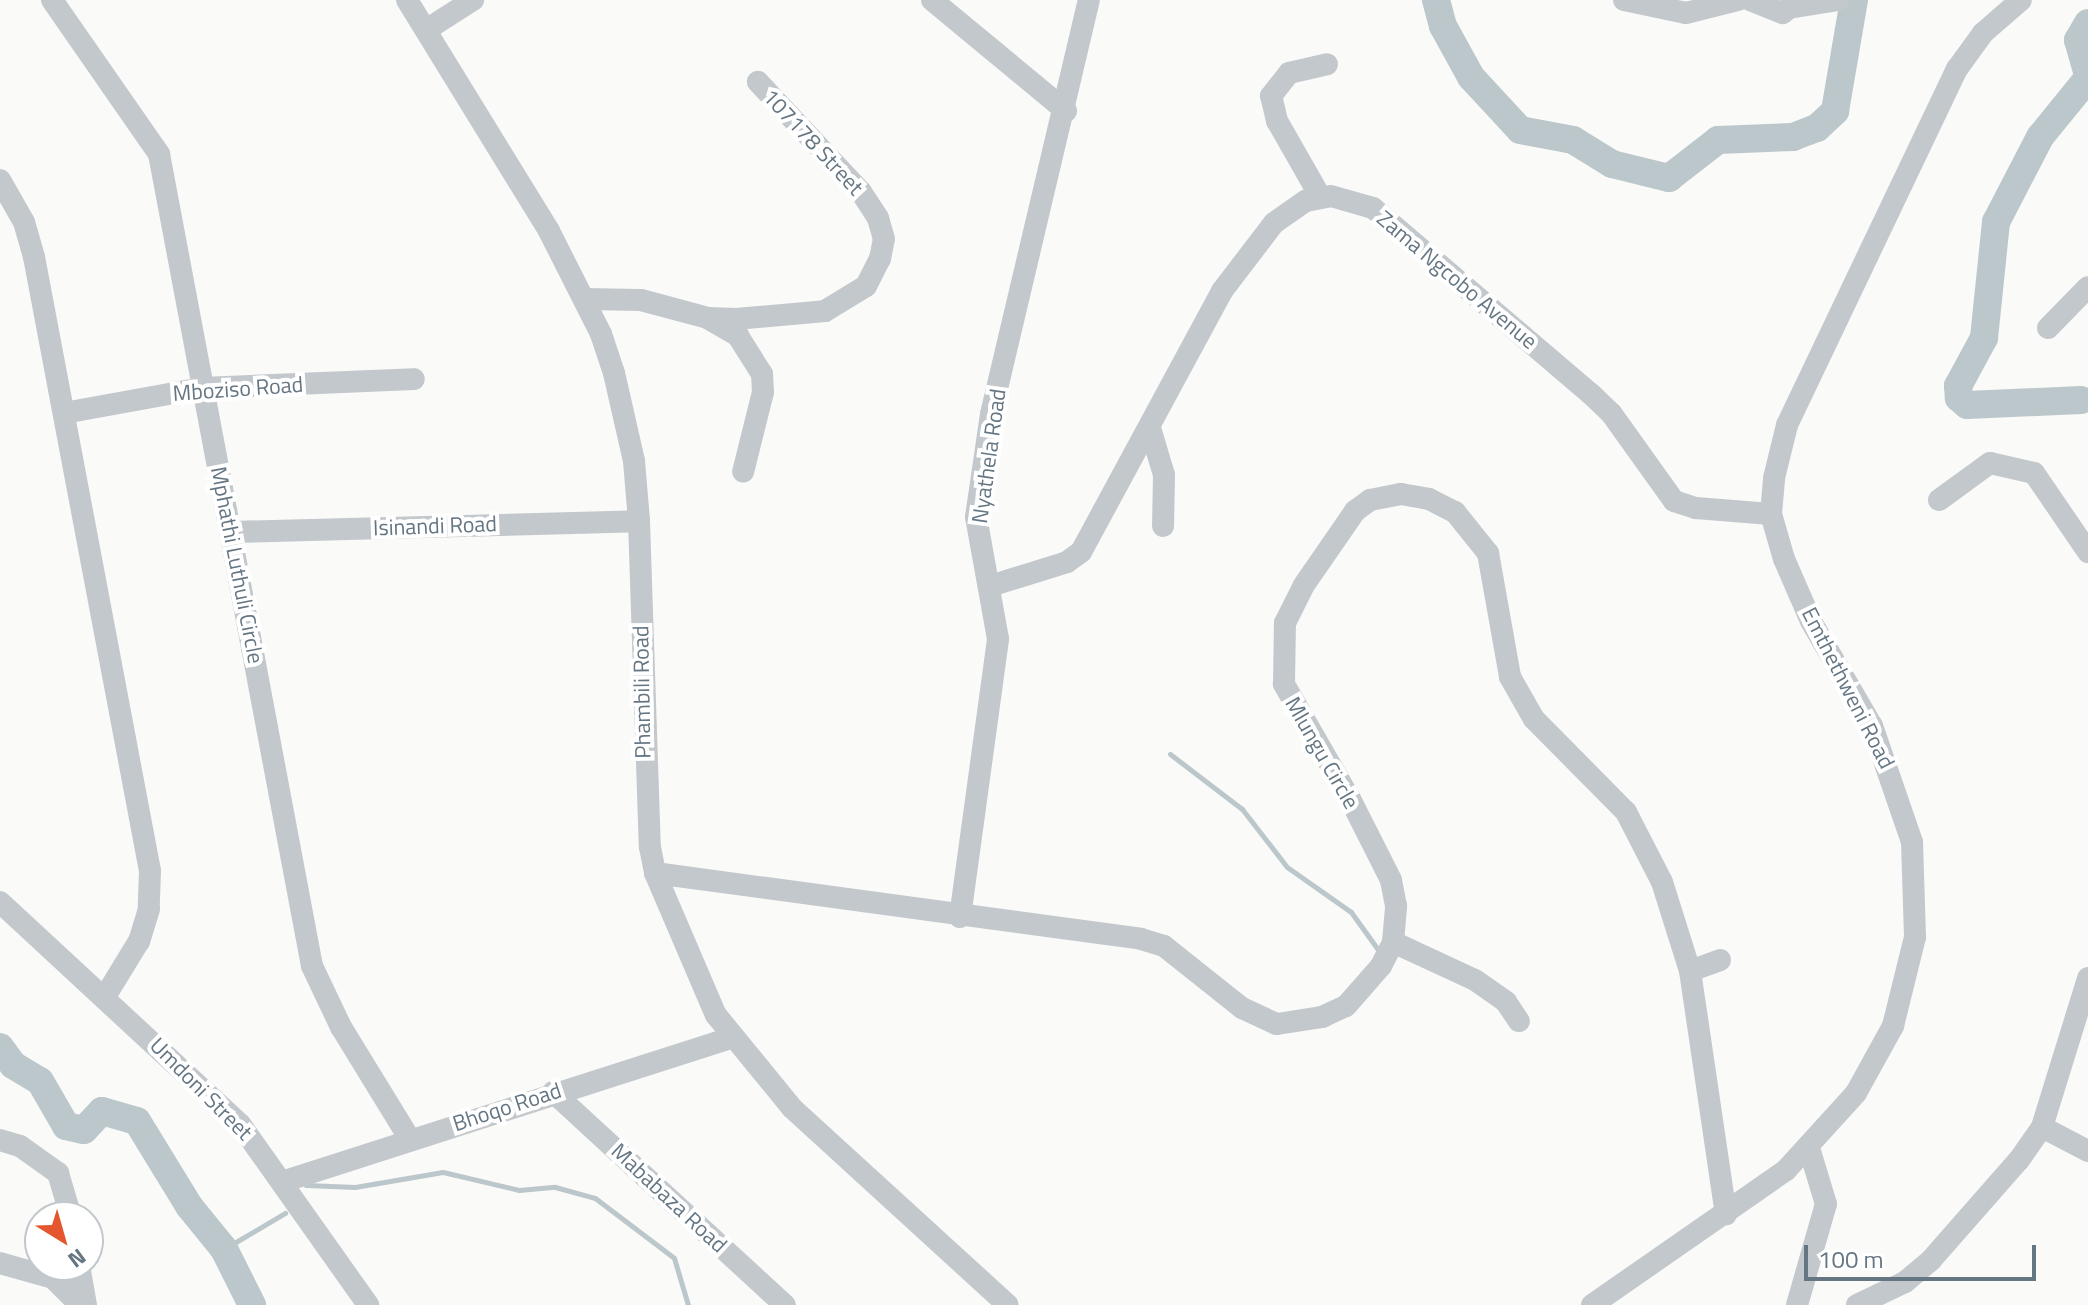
<!DOCTYPE html>
<style>
body{margin:0}
#map{position:relative;width:2088px;height:1305px;overflow:hidden;background:#fafaf8;font-family:"Titillium Web",sans-serif}
div>[style]{position:absolute}
.stream>*{height:5px;margin:-2.5px;padding:0 2.5px;transform-origin:2.5px;border-radius:2.5px;background:#bbc7cb}
.river>*{height:28px;margin:-14px;padding:0 14px;transform-origin:14px;border-radius:14px;background:#bbc7cb}
.minor>*{height:22px;margin:-11px;padding:0 11px;transform-origin:11px;border-radius:11px;background:#c3c8cc}
span{translate:-50% -50%;white-space:nowrap;text-align:center;line-height:1.15;-webkit-text-stroke:8px #fff;paint-order:stroke}
.street-label{font-size:22px;color:#657683}
.north{position:absolute;left:24px;top:1201px;width:80px;height:80px;box-sizing:border-box;background:#fff;border:2px solid #c1c8cd;border-radius:50%;rotate:143deg;font-size:22px;font-weight:700;line-height:32px;text-align:center;color:#657683}
.north::after{content:'';display:block;margin:auto;width:28px;height:36px;background:#e4572e;clip-path:polygon(50% 0,100% 100%,50% 72%,0 100%)}
.scale{position:absolute;left:1804px;top:1245px;width:232px;height:36px;box-sizing:border-box;border:4px solid #657683;border-top:0;padding-left:10px;font-size:24px;line-height:28px;white-space:nowrap;color:#657683;-webkit-text-stroke:6px #fff;paint-order:stroke}
</style>
<div id="map">
<div class="stream">
<i style="left:2086px;top:26px;width:2px;rotate:27deg"></i>
<i style="left:2081px;top:400px;width:7px;rotate:16deg"></i>
<i style="left:1170px;top:754px;width:91px;rotate:37.4deg"></i>
<i style="left:1242px;top:809px;width:73px;rotate:52.2deg"></i>
<i style="left:1287px;top:867px;width:78px;rotate:35.1deg"></i>
<i style="left:1351px;top:912px;width:48px;rotate:54.3deg"></i>
<i style="left:306px;top:1185px;width:49px;rotate:2.3deg"></i>
<i style="left:355px;top:1187px;width:89px;rotate:-9.7deg"></i>
<i style="left:443px;top:1172px;width:78px;rotate:13.3deg"></i>
<i style="left:519px;top:1190px;width:36px;rotate:-5deg"></i>
<i style="left:555px;top:1187px;width:41px;rotate:15.4deg"></i>
<i style="left:595px;top:1198px;width:99px;rotate:37.2deg"></i>
<i style="left:674px;top:1258px;width:49px;rotate:73.4deg"></i>
<i style="left:224px;top:1249px;width:71px;rotate:-30.5deg"></i>
</div>
<div class="river">
<i style="left:1436px;top:0;width:27px;rotate:75deg"></i>
<i style="left:1443px;top:26px;width:58px;rotate:61.2deg"></i>
<i style="left:1471px;top:77px;width:72px;rotate:47.2deg"></i>
<i style="left:1520px;top:130px;width:54px;rotate:10.7deg"></i>
<i style="left:1573px;top:140px;width:46px;rotate:31.6deg"></i>
<i style="left:1612px;top:164px;width:59px;rotate:13.8deg"></i>
<i style="left:1669px;top:178px;width:62px;rotate:-37.8deg"></i>
<i style="left:1718px;top:140px;width:75px;rotate:-2.3deg"></i>
<i style="left:1793px;top:137px;width:26px;rotate:-21deg"></i>
<i style="left:1817px;top:128px;width:25px;rotate:-43deg"></i>
<i style="left:1835px;top:111px;width:113px;rotate:-80.3deg"></i>
<i style="left:2088px;top:23px;width:20px;rotate:120deg"></i>
<i style="left:2078px;top:40px;width:36px;rotate:74deg"></i>
<i style="left:2081px;top:400px;width:114px;rotate:177.5deg"></i>
<i style="left:1967px;top:405px;width:11px;rotate:-139deg"></i>
<i style="left:1959px;top:398px;width:12px;rotate:-95deg"></i>
<i style="left:1958px;top:386px;width:55px;rotate:-61.6deg"></i>
<i style="left:1984px;top:338px;width:117px;rotate:-84.1deg"></i>
<i style="left:1996px;top:222px;width:96px;rotate:-62.6deg"></i>
<i style="left:2040px;top:137px;width:76px;rotate:-50.9deg"></i>
<i style="left:0;top:1047px;width:22px;rotate:54deg"></i>
<i style="left:13px;top:1065px;width:31px;rotate:31deg"></i>
<i style="left:40px;top:1081px;width:52px;rotate:60deg"></i>
<i style="left:66px;top:1126px;width:18px;rotate:13deg"></i>
<i style="left:84px;top:1130px;width:26px;rotate:-47deg"></i>
<i style="left:102px;top:1111px;width:36px;rotate:16deg"></i>
<i style="left:137px;top:1121px;width:100px;rotate:58.5deg"></i>
<i style="left:189px;top:1206px;width:55px;rotate:50.9deg"></i>
<i style="left:224px;top:1249px;width:63px;rotate:63.4deg"></i>
</div>
<div class="minor">
<i style="left:52px;top:0;width:188px;rotate:55.2deg"></i>
<i style="left:159px;top:154px;width:826px;rotate:79.33deg"></i>
<i style="left:312px;top:966px;width:68px;rotate:64.6deg"></i>
<i style="left:341px;top:1027px;width:130px;rotate:58.5deg"></i>
<i style="left:407px;top:0;width:271px;rotate:58.4deg"></i>
<i style="left:549px;top:231px;width:115px;rotate:63.2deg"></i>
<i style="left:601px;top:334px;width:41px;rotate:71.6deg"></i>
<i style="left:614px;top:373px;width:90px;rotate:77.2deg"></i>
<i style="left:634px;top:461px;width:60px;rotate:85.2deg"></i>
<i style="left:639px;top:521px;width:326px;rotate:88.1deg"></i>
<i style="left:650px;top:847px;width:26px;rotate:79deg"></i>
<i style="left:655px;top:873px;width:155px;rotate:66.8deg"></i>
<i style="left:716px;top:1015px;width:120px;rotate:50.7deg"></i>
<i style="left:792px;top:1108px;width:292px;rotate:42.4deg"></i>
<i style="left:932px;top:0;width:174px;rotate:39.6deg"></i>
<i style="left:1624px;top:0;width:63px;rotate:11.8deg"></i>
<i style="left:1686px;top:13px;width:54px;rotate:-14deg"></i>
<i style="left:1750px;top:0;width:35px;rotate:22deg"></i>
<i style="left:1783px;top:13px;width:21px;rotate:-39deg"></i>
<i style="left:1795px;top:7px;width:44px;rotate:-9.2deg"></i>
<i style="left:426px;top:30px;width:56px;rotate:-32.6deg"></i>
<i style="left:0;top:180px;width:48px;rotate:60.3deg"></i>
<i style="left:24px;top:222px;width:36px;rotate:74deg"></i>
<i style="left:34px;top:257px;width:625px;rotate:79.3deg"></i>
<i style="left:150px;top:871px;width:38px;rotate:92deg"></i>
<i style="left:149px;top:909px;width:34px;rotate:107deg"></i>
<i style="left:139px;top:941px;width:63px;rotate:121.4deg"></i>
<i style="left:1321px;top:198px;width:89px;rotate:-119.7deg"></i>
<i style="left:1277px;top:121px;width:26px;rotate:-103deg"></i>
<i style="left:1271px;top:96px;width:29px;rotate:-52deg"></i>
<i style="left:1289px;top:73px;width:39px;rotate:-13deg"></i>
<i style="left:584px;top:299px;width:57px;rotate:1deg"></i>
<i style="left:641px;top:300px;width:69px;rotate:15deg"></i>
<i style="left:708px;top:318px;width:28px;rotate:2deg"></i>
<i style="left:736px;top:319px;width:89px;rotate:-5.1deg"></i>
<i style="left:825px;top:311px;width:48px;rotate:-31.4deg"></i>
<i style="left:866px;top:286px;width:30px;rotate:-63deg"></i>
<i style="left:880px;top:259px;width:20px;rotate:-79deg"></i>
<i style="left:884px;top:239px;width:22px;rotate:-106deg"></i>
<i style="left:878px;top:218px;width:31px;rotate:-123deg"></i>
<i style="left:861px;top:192px;width:151px;rotate:-133.1deg"></i>
<i style="left:709px;top:319px;width:34px;rotate:30deg"></i>
<i style="left:738px;top:336px;width:45px;rotate:57.7deg"></i>
<i style="left:762px;top:374px;width:18px;rotate:87deg"></i>
<i style="left:763px;top:392px;width:82px;rotate:104deg"></i>
<i style="left:2048px;top:328px;width:57px;rotate:-45.7deg"></i>
<i style="left:64px;top:413px;width:140px;rotate:-10.3deg"></i>
<i style="left:202px;top:388px;width:212px;rotate:-2.4deg"></i>
<i style="left:1150px;top:428px;width:49px;rotate:73.4deg"></i>
<i style="left:1164px;top:475px;width:51px;rotate:91.1deg"></i>
<i style="left:1939px;top:500px;width:63px;rotate:-36deg"></i>
<i style="left:1990px;top:463px;width:45px;rotate:12.8deg"></i>
<i style="left:2034px;top:473px;width:96px;rotate:55.6deg"></i>
<i style="left:232px;top:532px;width:407px;rotate:-1.5deg"></i>
<i style="left:990px;top:586px;width:81px;rotate:-17.3deg"></i>
<i style="left:1067px;top:562px;width:17px;rotate:-36deg"></i>
<i style="left:1081px;top:552px;width:297px;rotate:-61.6deg"></i>
<i style="left:1222px;top:291px;width:86px;rotate:-52.6deg"></i>
<i style="left:1274px;top:223px;width:39px;rotate:-35deg"></i>
<i style="left:1306px;top:201px;width:25px;rotate:-11deg"></i>
<i style="left:1331px;top:196px;width:44px;rotate:15.9deg"></i>
<i style="left:1373px;top:208px;width:287px;rotate:40.5deg"></i>
<i style="left:1591px;top:394px;width:28px;rotate:44deg"></i>
<i style="left:1611px;top:413px;width:108px;rotate:54.4deg"></i>
<i style="left:1674px;top:501px;width:23px;rotate:18deg"></i>
<i style="left:1696px;top:508px;width:75px;rotate:4.6deg"></i>
<i style="left:655px;top:873px;width:490px;rotate:7.7deg"></i>
<i style="left:1141px;top:939px;width:24px;rotate:17deg"></i>
<i style="left:1164px;top:946px;width:100px;rotate:38.5deg"></i>
<i style="left:1242px;top:1008px;width:38px;rotate:25deg"></i>
<i style="left:1277px;top:1024px;width:46px;rotate:-8.8deg"></i>
<i style="left:1322px;top:1017px;width:26px;rotate:-25deg"></i>
<i style="left:1346px;top:1006px;width:53px;rotate:-48.8deg"></i>
<i style="left:1381px;top:966px;width:27px;rotate:-63deg"></i>
<i style="left:1393px;top:942px;width:36px;rotate:-85deg"></i>
<i style="left:1396px;top:906px;width:26px;rotate:-101deg"></i>
<i style="left:1391px;top:880px;width:91px;rotate:-116.8deg"></i>
<i style="left:1350px;top:799px;width:133px;rotate:-119.9deg"></i>
<i style="left:1284px;top:684px;width:61px;rotate:-89.1deg"></i>
<i style="left:1285px;top:623px;width:42px;rotate:-63.4deg"></i>
<i style="left:1304px;top:585px;width:90px;rotate:-55.4deg"></i>
<i style="left:1355px;top:511px;width:19px;rotate:-36deg"></i>
<i style="left:1370px;top:500px;width:32px;rotate:-11deg"></i>
<i style="left:1401px;top:494px;width:28px;rotate:10deg"></i>
<i style="left:1429px;top:499px;width:29px;rotate:27deg"></i>
<i style="left:1455px;top:512px;width:53px;rotate:51.2deg"></i>
<i style="left:1488px;top:553px;width:126px;rotate:79.9deg"></i>
<i style="left:1510px;top:677px;width:48px;rotate:60.3deg"></i>
<i style="left:1534px;top:719px;width:131px;rotate:45.3deg"></i>
<i style="left:1626px;top:812px;width:79px;rotate:62.8deg"></i>
<i style="left:1662px;top:882px;width:93px;rotate:72.5deg"></i>
<i style="left:1690px;top:971px;width:246px;rotate:81.6deg"></i>
<i style="left:0;top:902px;width:327px;rotate:42.8deg"></i>
<i style="left:240px;top:1124px;width:222px;rotate:54.7deg"></i>
<i style="left:960px;top:917px;width:281px;rotate:-82.2deg"></i>
<i style="left:998px;top:639px;width:124px;rotate:-100.2deg"></i>
<i style="left:976px;top:517px;width:104px;rotate:-81.7deg"></i>
<i style="left:991px;top:414px;width:425px;rotate:-76.7deg"></i>
<i style="left:1393px;top:942px;width:90px;rotate:24.9deg"></i>
<i style="left:1475px;top:980px;width:38px;rotate:35deg"></i>
<i style="left:1506px;top:1002px;width:23px;rotate:56deg"></i>
<i style="left:1690px;top:971px;width:32px;rotate:-20deg"></i>
<i style="left:553px;top:1092px;width:315px;rotate:42.6deg"></i>
<i style="left:2042px;top:1127px;width:52px;rotate:27.6deg"></i>
<i style="left:0;top:1140px;width:21px;rotate:17deg"></i>
<i style="left:20px;top:1146px;width:47px;rotate:35.4deg"></i>
<i style="left:58px;top:1173px;width:46px;rotate:73.5deg"></i>
<i style="left:285px;top:1181px;width:468px;rotate:-17.8deg"></i>
<i style="left:0;top:1263px;width:55px;rotate:15.8deg"></i>
<i style="left:53px;top:1278px;width:38px;rotate:45deg"></i>
<i style="left:79px;top:1265px;width:41px;rotate:80.1deg"></i>
<i style="left:1592px;top:1305px;width:236px;rotate:-34.8deg"></i>
<i style="left:1786px;top:1170px;width:104px;rotate:-47.7deg"></i>
<i style="left:1856px;top:1093px;width:77px;rotate:-61.1deg"></i>
<i style="left:1893px;top:1026px;width:92px;rotate:-76.1deg"></i>
<i style="left:1915px;top:937px;width:95px;rotate:-91.8deg"></i>
<i style="left:1912px;top:842px;width:123px;rotate:-109deg"></i>
<i style="left:1872px;top:726px;width:121px;rotate:-120.2deg"></i>
<i style="left:1811px;top:621px;width:68px;rotate:-113.5deg"></i>
<i style="left:1784px;top:559px;width:47px;rotate:-106.1deg"></i>
<i style="left:1771px;top:514px;width:36px;rotate:-85deg"></i>
<i style="left:1774px;top:478px;width:55px;rotate:-76.2deg"></i>
<i style="left:1787px;top:425px;width:395px;rotate:-64.5deg"></i>
<i style="left:1957px;top:69px;width:44px;rotate:-54.2deg"></i>
<i style="left:1983px;top:33px;width:50px;rotate:-41deg"></i>
<i style="left:1797px;top:1305px;width:105px;rotate:-74deg"></i>
<i style="left:1826px;top:1204px;width:59px;rotate:-106.9deg"></i>
<i style="left:1857px;top:1305px;width:53px;rotate:-25.6deg"></i>
<i style="left:1905px;top:1282px;width:34px;rotate:-40deg"></i>
<i style="left:1931px;top:1260px;width:133px;rotate:-48.7deg"></i>
<i style="left:2019px;top:1160px;width:40px;rotate:-55.1deg"></i>
<i style="left:2042px;top:1127px;width:156px;rotate:-72.8deg"></i>
</div>
<div class="street-label">
<span style="left:813px;top:142px;rotate:47deg">107178 Street</span>
<span style="left:1457px;top:280px;rotate:40deg">Zama Ngcobo Avenue</span>
<span style="left:238px;top:389px;rotate:-4deg">Mboziso Road</span>
<span style="left:989px;top:456px;rotate:-82deg">Nyathela Road</span>
<span style="left:435px;top:526px;rotate:-2deg">Isinandi Road</span>
<span style="left:237px;top:565px;rotate:79deg">Mphathi Luthuli Circle</span>
<span style="left:1848px;top:688px;rotate:63deg">Emthethweni Road</span>
<span style="left:642px;top:692px;rotate:-91deg">Phambili Road</span>
<span style="left:1322px;top:753px;rotate:60deg">Mlungu Circle</span>
<span style="left:201px;top:1089px;rotate:45deg">Umdoni Street</span>
<span style="left:507px;top:1107px;rotate:-18deg">Bhoqo Road</span>
<span style="left:669px;top:1198px;rotate:43deg">Mababaza Road</span>
</div>
<div class="north">N</div>
<div class="scale">100 m</div>
</div>
